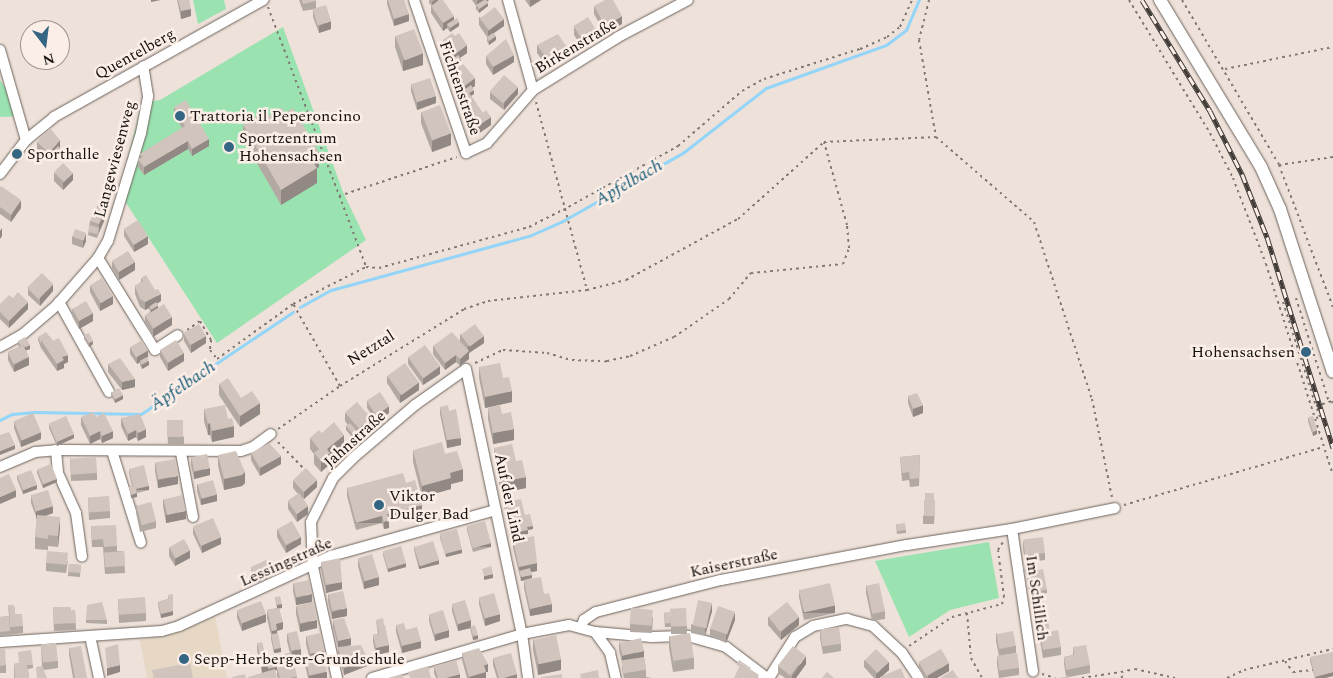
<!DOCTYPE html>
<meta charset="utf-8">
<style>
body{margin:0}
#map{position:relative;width:1333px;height:678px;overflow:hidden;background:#ede1d9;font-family:Spectral,serif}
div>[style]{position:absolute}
.education>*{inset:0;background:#e6d8c5}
.green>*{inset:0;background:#9ae3b1}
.stream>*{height:3px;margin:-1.5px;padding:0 1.5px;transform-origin:1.5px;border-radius:1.5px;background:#93d5f8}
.path>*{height:2px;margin-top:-1px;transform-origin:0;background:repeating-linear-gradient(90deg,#817974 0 2.5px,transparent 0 6.5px)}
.roads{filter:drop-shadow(0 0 1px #6c625b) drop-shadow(0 0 1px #6c625b)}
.minor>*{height:10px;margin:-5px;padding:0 5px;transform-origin:5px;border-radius:5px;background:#fff}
.major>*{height:12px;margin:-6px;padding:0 6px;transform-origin:6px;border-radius:6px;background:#fff}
.rail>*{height:5px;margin-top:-2.5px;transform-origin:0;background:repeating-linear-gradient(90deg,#fbeee7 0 9px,#403a36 0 18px);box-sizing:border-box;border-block:1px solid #403a36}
.wall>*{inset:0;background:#b3a9a3;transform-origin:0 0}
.shaded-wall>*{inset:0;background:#928984;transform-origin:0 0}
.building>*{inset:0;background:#d0c4bd;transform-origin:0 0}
.dots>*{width:14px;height:14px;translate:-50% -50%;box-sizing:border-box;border:2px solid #fbeee7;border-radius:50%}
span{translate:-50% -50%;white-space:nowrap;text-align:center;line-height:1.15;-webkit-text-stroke:5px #fbeee7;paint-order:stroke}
.street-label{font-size:16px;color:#15110e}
.poi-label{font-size:16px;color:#15110e}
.left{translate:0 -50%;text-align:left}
.right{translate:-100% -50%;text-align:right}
.water-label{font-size:18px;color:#165a77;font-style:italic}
.north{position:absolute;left:20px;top:20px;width:50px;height:50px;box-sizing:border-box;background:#fbeee7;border:1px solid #9f9690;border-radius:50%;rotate:165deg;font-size:14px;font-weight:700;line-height:20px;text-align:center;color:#15110e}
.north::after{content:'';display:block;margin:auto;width:18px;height:22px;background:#346684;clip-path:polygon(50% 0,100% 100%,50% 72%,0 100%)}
</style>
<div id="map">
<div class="education">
<i style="clip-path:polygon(215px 616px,227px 678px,147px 678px,140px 640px,178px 632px)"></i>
</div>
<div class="green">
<i style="clip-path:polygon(193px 0,224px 0,226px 9px,198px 24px)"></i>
<i style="clip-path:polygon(283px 27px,343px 192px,366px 240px,217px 343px,119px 192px,142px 103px,160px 100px)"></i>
<i style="clip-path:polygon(0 80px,24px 116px,0 117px)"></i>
<i style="clip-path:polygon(989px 542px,999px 598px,950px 610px,909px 637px,875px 561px)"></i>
</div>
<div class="stream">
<i style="left:300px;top:307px;width:35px;rotate:-29deg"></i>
<i style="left:331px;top:290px;width:205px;rotate:-15.3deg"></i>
<i style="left:529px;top:236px;width:35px;rotate:-24deg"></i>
<i style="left:561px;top:222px;width:142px;rotate:-29.6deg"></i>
<i style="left:684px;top:152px;width:104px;rotate:-38deg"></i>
<i style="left:766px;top:88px;width:127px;rotate:-19.7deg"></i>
<i style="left:886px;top:45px;width:25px;rotate:-37deg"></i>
<i style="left:906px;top:30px;width:33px;rotate:-67deg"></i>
<i style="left:0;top:420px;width:13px;rotate:-27deg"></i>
<i style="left:12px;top:414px;width:23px;rotate:-5deg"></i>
<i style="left:35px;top:412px;width:106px;rotate:1.1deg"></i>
<i style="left:141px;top:414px;width:183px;rotate:-33.9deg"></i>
</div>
<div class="path">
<i style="left:929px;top:0;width:41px;rotate:104deg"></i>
<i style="left:919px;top:40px;width:98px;rotate:80.1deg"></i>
<i style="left:1129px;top:0;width:156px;rotate:58.7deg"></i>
<i style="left:1210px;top:133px;width:51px;rotate:62.9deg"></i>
<i style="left:1233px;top:178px;width:92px;rotate:69deg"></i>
<i style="left:1266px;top:264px;width:221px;rotate:72.4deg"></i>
<i style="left:1182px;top:0;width:191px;rotate:59.5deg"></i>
<i style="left:1279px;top:165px;width:152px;rotate:69.2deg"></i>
<i style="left:268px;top:7px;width:278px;rotate:69.3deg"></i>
<i style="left:1225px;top:69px;width:110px;rotate:-11.5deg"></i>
<i style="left:536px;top:102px;width:195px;rotate:74.8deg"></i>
<i style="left:1279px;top:165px;width:55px;rotate:-8.4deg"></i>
<i style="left:339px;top:196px;width:124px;rotate:-18.3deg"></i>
<i style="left:1296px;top:298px;width:109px;rotate:72.4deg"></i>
<i style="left:1283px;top:302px;width:109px;rotate:72.4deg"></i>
<i style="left:187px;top:330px;width:16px;rotate:-35deg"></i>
<i style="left:200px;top:321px;width:22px;rotate:60deg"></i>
<i style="left:211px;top:340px;width:10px;rotate:96deg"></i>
<i style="left:210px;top:350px;width:11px;rotate:52deg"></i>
<i style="left:217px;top:359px;width:94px;rotate:-35.9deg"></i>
<i style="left:475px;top:363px;width:31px;rotate:-25deg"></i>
<i style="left:503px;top:350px;width:44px;rotate:3.9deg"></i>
<i style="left:547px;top:353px;width:26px;rotate:16deg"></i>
<i style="left:572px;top:360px;width:35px;rotate:2deg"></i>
<i style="left:607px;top:361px;width:24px;rotate:-12deg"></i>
<i style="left:630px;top:356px;width:48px;rotate:-23.4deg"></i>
<i style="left:674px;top:337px;width:67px;rotate:-34.6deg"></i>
<i style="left:729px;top:299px;width:34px;rotate:-50deg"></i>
<i style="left:751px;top:273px;width:92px;rotate:-5.6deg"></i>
<i style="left:843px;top:264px;width:17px;rotate:-69deg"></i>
<i style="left:849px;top:248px;width:23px;rotate:-95deg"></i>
<i style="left:847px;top:225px;width:86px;rotate:-105.5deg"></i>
<i style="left:340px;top:386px;width:95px;rotate:-119.8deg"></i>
<i style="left:293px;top:304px;width:82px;rotate:-26.9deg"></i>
<i style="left:366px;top:267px;width:13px;rotate:4deg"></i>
<i style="left:379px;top:268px;width:156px;rotate:-15.3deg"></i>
<i style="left:529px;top:227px;width:38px;rotate:-27deg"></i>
<i style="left:563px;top:210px;width:132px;rotate:-29.1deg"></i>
<i style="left:678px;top:146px;width:84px;rotate:-40.7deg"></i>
<i style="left:742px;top:91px;width:25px;rotate:-29deg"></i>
<i style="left:764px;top:79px;width:101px;rotate:-17.4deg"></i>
<i style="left:860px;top:49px;width:30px;rotate:-24deg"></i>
<i style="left:887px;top:37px;width:16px;rotate:-38deg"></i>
<i style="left:900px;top:27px;width:30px;rotate:-66deg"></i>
<i style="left:1316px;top:418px;width:4px;rotate:-14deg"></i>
<i style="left:1320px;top:417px;width:12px;rotate:-110deg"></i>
<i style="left:1316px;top:406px;width:17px;rotate:-17deg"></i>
<i style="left:1332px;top:401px;width:3px;rotate:72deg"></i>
<i style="left:278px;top:429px;width:75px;rotate:-34.7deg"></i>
<i style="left:340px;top:386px;width:146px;rotate:-31.8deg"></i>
<i style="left:464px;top:309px;width:25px;rotate:-18deg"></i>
<i style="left:488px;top:301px;width:100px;rotate:-6.3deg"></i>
<i style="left:587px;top:290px;width:40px;rotate:-14.4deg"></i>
<i style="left:626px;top:280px;width:128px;rotate:-28.6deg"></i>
<i style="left:738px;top:219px;width:115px;rotate:-41.8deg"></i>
<i style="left:824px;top:142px;width:112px;rotate:-2.6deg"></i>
<i style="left:936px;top:137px;width:130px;rotate:40.9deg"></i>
<i style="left:1034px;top:222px;width:186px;rotate:71.9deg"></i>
<i style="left:1092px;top:399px;width:100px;rotate:78.5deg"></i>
<i style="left:278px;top:442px;width:40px;rotate:46deg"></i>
<i style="left:1124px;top:505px;width:207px;rotate:-16.2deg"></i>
<i style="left:967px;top:613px;width:45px;rotate:84.9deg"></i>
<i style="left:971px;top:658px;width:23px;rotate:61deg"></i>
<i style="left:909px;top:646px;width:52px;rotate:-34deg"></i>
<i style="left:952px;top:617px;width:52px;rotate:-14.6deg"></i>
<i style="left:1002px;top:604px;width:7px;rotate:-74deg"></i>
<i style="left:1004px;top:597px;width:47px;rotate:-97.3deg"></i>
<i style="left:998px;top:550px;width:9px;rotate:-58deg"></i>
<i style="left:1285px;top:661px;width:14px;rotate:54deg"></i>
<i style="left:1293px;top:672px;width:20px;rotate:-6deg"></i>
<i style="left:1042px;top:674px;width:14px;rotate:17deg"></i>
<i style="left:1082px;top:678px;width:39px;rotate:-9deg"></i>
<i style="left:1122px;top:678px;width:6px;rotate:-99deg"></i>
<i style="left:1121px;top:672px;width:14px;rotate:-12deg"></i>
<i style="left:1135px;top:669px;width:41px;rotate:12.7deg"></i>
<i style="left:1227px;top:678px;width:19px;rotate:-25deg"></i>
<i style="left:1244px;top:670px;width:91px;rotate:-13.3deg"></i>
</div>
<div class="roads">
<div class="minor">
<i style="left:414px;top:0;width:162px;rotate:71.2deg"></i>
<i style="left:466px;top:153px;width:23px;rotate:-25deg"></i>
<i style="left:487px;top:143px;width:70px;rotate:-49deg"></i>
<i style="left:533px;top:90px;width:100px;rotate:-31.9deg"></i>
<i style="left:618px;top:37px;width:79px;rotate:-27.9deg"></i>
<i style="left:508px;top:0;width:93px;rotate:74.5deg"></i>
<i style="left:0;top:50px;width:94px;rotate:73.9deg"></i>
<i style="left:0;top:174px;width:43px;rotate:-52.6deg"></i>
<i style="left:26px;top:140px;width:36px;rotate:-39deg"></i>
<i style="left:54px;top:117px;width:240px;rotate:-29.2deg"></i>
<i style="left:98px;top:258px;width:108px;rotate:58.2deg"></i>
<i style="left:155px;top:350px;width:27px;rotate:-33deg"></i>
<i style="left:59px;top:302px;width:103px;rotate:60.9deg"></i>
<i style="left:0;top:347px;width:25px;rotate:-29deg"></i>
<i style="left:22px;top:335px;width:45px;rotate:-40.5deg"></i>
<i style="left:56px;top:306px;width:64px;rotate:-48.8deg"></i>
<i style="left:98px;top:258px;width:20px;rotate:-60deg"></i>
<i style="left:108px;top:241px;width:113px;rotate:-73deg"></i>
<i style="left:141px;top:133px;width:38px;rotate:-79deg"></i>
<i style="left:148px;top:96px;width:30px;rotate:-99deg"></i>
<i style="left:56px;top:450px;width:23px;rotate:85deg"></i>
<i style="left:58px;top:473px;width:44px;rotate:65.8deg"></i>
<i style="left:76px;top:513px;width:44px;rotate:82.2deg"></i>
<i style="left:112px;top:451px;width:96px;rotate:72.5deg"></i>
<i style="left:181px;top:453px;width:65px;rotate:79.4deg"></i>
<i style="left:0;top:467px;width:38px;rotate:-23deg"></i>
<i style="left:35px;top:452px;width:21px;rotate:-5deg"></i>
<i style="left:56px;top:450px;width:185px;rotate:0.3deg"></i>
<i style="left:241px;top:451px;width:13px;rotate:-18deg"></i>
<i style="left:253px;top:447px;width:22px;rotate:-36deg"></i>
<i style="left:1012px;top:529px;width:144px;rotate:81.6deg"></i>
<i style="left:581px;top:627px;width:8px;rotate:-67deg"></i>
<i style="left:584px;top:620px;width:14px;rotate:-34deg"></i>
<i style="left:596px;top:612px;width:129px;rotate:-14.4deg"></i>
<i style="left:721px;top:580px;width:189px;rotate:-10.7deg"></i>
<i style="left:907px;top:545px;width:106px;rotate:-8.7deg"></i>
<i style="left:1012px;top:529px;width:105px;rotate:-11.5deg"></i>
<i style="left:595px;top:632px;width:57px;rotate:5deg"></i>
<i style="left:652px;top:637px;width:36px;rotate:-2deg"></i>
<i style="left:688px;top:636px;width:40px;rotate:16deg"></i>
<i style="left:726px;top:647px;width:51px;rotate:37.1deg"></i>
<i style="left:90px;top:636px;width:43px;rotate:77.9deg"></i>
<i style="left:0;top:642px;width:162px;rotate:-3.9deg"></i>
<i style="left:162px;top:631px;width:18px;rotate:-16deg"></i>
<i style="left:179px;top:626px;width:167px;rotate:-24.7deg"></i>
<i style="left:331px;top:556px;width:171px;rotate:-15.6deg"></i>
<i style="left:337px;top:678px;width:114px;rotate:-102.2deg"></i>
<i style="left:313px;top:567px;width:45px;rotate:-92.5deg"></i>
<i style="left:311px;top:522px;width:49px;rotate:-63.4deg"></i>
<i style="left:333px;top:478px;width:28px;rotate:-45deg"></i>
<i style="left:353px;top:458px;width:82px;rotate:-40.5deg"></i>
<i style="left:415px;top:405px;width:62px;rotate:-35.2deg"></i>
<i style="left:466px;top:369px;width:271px;rotate:78.1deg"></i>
<i style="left:522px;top:634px;width:44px;rotate:82.2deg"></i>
<i style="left:372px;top:678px;width:156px;rotate:-16.3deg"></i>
<i style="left:522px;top:634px;width:48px;rotate:-10.8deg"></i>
<i style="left:569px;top:625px;width:27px;rotate:15deg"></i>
<i style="left:595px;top:632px;width:26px;rotate:54deg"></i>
<i style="left:610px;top:653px;width:26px;rotate:77deg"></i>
<i style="left:769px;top:678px;width:49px;rotate:-57.6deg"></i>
<i style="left:795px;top:637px;width:21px;rotate:-31deg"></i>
<i style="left:813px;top:626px;width:35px;rotate:-12deg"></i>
<i style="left:847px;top:619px;width:27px;rotate:15deg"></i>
<i style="left:873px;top:626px;width:40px;rotate:43deg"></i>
<i style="left:902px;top:653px;width:30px;rotate:56deg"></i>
</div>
<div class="major">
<i style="left:1160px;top:0;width:195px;rotate:58.8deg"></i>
<i style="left:1261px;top:167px;width:46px;rotate:65.7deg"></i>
<i style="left:1280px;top:209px;width:171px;rotate:72deg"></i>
</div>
</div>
<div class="rail">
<i style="left:1142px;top:0;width:130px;rotate:58.5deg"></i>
<i style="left:1210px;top:111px;width:71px;rotate:63.1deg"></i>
<i style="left:1242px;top:174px;width:68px;rotate:68.4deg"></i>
<i style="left:1267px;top:237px;width:221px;rotate:72.6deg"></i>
</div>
<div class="wall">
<i style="clip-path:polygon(177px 0,189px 0,191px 16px,181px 19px)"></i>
<i style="clip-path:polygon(299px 0,316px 0,316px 9px,331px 29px,319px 33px,313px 17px,313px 9px,315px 9px,303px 11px)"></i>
<i style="clip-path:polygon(387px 0,404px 0,409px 21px,394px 26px,387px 4px)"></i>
<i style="clip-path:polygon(429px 0,438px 0,459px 26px,450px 32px,447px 28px,443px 31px,431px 13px,431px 5px,429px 3px)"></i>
<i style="clip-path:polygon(472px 0,489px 0,487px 2px,488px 6px,479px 13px,476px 9px,476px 6px)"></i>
<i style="clip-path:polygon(525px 0,541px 0,530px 7px)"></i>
<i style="clip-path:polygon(594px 6px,622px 24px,605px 33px,594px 14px)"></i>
<i style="clip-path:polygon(479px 17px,504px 26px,494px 33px,496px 40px,489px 45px,487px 41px,487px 37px,479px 25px)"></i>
<i style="clip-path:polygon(574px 27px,596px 37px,582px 47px,574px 35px)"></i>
<i style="clip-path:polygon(395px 36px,423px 65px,403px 71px,395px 47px)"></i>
<i style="clip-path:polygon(443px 40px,467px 53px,460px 58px,461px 63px,452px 69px,450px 65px,450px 61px,452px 60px,443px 47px)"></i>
<i style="clip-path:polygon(537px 45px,568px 57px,549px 70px,537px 53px)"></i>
<i style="clip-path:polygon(486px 56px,514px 62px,493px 75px,486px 64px)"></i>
<i style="clip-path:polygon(452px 71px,475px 86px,472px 87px,474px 94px,471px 96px,491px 125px,478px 134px,465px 114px,465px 106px,461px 95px,461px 91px,452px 78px)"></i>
<i style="clip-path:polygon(411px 84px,436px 103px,417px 110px,411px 91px)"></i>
<i style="clip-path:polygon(490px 92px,518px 94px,504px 110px,490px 99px)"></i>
<i style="clip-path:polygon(174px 107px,209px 146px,192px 156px,188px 149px,144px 175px,138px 167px,138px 159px,140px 158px,140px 154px,182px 128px,174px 114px)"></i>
<i style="clip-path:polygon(421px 112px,451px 145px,432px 152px,421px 123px)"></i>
<i style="clip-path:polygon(261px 120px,319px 167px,317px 168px,317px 183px,281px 205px,243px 139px,243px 125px)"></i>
<i style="clip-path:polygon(37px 142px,60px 148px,65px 156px,58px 162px,52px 157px,49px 160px,37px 149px)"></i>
<i style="clip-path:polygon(54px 173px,73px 180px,63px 190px,54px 181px)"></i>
<i style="clip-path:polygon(0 187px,21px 208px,11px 222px,0 214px)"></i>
<i style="clip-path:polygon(108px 212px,97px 238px,88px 235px,90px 221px)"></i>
<i style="clip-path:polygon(124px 229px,148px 244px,134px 252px,124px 236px)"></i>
<i style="clip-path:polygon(72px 236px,86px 241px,83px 248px,72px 244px)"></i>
<i style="clip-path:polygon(112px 261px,135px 270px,119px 280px,112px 268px)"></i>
<i style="clip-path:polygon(141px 278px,161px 301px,157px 303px,158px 308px,172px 325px,153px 337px,145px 323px,145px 316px,150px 312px,149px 308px,145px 310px,140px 307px,135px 294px,135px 286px,141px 282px)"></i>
<i style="clip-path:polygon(90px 285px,113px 304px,100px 311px,90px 292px)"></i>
<i style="clip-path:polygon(28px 288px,53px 291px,40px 306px,28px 295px)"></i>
<i style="clip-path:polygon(0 304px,28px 309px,9px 328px,0 319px)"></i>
<i style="clip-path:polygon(72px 309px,93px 321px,79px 329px,72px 316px)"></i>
<i style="clip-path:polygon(184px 334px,206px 343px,191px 353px,184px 341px)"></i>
<i style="clip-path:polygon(460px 334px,484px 343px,469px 353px,469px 359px,460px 366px,456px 362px,445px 370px,433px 354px,433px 346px,460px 340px)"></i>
<i style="clip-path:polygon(84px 335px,93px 344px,89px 347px,84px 339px)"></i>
<i style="clip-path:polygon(49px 336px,53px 341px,68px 362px,64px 364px,64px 368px,57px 371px,41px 348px,38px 340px,38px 337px)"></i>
<i style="clip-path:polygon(18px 341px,30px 349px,26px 350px,29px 365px,14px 372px,8px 360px,8px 352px,19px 347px,18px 344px)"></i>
<i style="clip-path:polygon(130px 347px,148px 357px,147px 358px,149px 365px,142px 369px,140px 365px,140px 362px,137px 364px,130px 354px)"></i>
<i style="clip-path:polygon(160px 350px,184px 361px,168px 371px,160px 357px)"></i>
<i style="clip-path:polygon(408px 357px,440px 374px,423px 385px,408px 364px)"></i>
<i style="clip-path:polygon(108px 364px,135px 387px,122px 390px,108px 372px)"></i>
<i style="clip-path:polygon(479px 367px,503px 378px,512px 402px,485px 408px,479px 378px)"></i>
<i style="clip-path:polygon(387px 376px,419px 390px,400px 403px,387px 383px)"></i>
<i style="clip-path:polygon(219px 384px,241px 398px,260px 414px,240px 427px,219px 395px)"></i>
<i style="clip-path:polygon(111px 392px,123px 399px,115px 403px,111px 395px)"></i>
<i style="clip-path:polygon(908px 396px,923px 413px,913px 417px,908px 403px)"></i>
<i style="clip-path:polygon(367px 401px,389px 413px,377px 422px,367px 408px)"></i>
<i style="clip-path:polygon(440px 407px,449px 411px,461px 445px,447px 448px,440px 414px)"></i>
<i style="clip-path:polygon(488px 408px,514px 440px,493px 444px,488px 419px)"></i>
<i style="clip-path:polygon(204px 409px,228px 419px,234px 437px,212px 442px,210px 435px,208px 435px,204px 421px)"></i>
<i style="clip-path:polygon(345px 413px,371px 426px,358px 436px,356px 434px,352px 437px,346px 430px,346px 426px,348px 425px,345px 421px)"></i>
<i style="clip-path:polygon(81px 417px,113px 438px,102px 443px,100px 439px,90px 444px,81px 425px)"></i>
<i style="clip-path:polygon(1308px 417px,1317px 434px,1313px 436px,1308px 421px)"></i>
<i style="clip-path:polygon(121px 418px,146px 437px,138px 441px,136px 437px,128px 441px,121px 426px)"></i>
<i style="clip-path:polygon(167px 420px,184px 437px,184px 444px,168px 445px)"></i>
<i style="clip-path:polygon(14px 421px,41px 439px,21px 447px,14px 428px)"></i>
<i style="clip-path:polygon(49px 424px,74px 438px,57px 446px,49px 428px)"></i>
<i style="clip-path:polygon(322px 433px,344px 446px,330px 457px,330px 464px,321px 472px,314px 464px,314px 454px,310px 449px,310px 438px)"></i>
<i style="clip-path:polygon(494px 448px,516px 461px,526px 488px,501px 493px,494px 459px)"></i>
<i style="clip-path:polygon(413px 450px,445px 454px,463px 481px,451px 484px,451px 489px,422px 497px,413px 462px)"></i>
<i style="clip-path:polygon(251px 453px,281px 464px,260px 476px,251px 460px)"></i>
<i style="clip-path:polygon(218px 455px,245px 483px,242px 486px,224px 490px,218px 466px)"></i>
<i style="clip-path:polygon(920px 455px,919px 486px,910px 487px,909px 480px,902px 481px,900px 457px)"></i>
<i style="clip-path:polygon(70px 458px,97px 473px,97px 480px,71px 481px)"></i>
<i style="clip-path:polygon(191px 458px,210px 475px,194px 479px,191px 465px)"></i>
<i style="clip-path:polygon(155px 463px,178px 484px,158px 488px,155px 471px)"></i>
<i style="clip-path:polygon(129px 469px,149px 490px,137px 493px,137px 497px,131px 498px,129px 487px,132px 486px,129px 473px)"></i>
<i style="clip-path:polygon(37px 470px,57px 482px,43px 488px,37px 473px)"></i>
<i style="clip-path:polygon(17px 475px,37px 489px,23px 494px,17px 479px)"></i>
<i style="clip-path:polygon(293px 481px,317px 487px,304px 499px,302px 498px,308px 514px,297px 522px,288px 509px,288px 501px,298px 494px,293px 488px)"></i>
<i style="clip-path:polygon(406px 483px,422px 512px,389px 521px,389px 528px,384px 529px,382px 523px,356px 530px,347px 496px,347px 488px)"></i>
<i style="clip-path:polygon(197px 484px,217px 501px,201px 505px,197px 491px)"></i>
<i style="clip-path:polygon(31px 495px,53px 513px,46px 516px,60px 528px,58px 547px,48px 546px,48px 550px,35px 549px,35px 537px,37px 519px,31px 503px)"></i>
<i style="clip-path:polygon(88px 498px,110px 511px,110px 518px,89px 520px)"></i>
<i style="clip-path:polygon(163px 499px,186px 519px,166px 523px,163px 506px)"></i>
<i style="clip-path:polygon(934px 500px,935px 508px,934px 524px,923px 524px,923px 516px)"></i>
<i style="clip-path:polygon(504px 502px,525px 515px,533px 529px,528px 530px,528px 534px,510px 538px,504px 506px)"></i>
<i style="clip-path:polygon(136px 505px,156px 521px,156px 528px,140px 532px,136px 513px)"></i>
<i style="clip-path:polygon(896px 524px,906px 530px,906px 533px,897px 534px)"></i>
<i style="clip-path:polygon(91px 526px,117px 546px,117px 551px,124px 551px,125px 573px,105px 574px,103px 547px,92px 547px)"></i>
<i style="clip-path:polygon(467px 526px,491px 547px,473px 552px,467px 530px)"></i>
<i style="clip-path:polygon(193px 527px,221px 544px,202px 553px,193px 534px)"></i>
<i style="clip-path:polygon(277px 529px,301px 544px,286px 553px,277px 537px)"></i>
<i style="clip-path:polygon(440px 534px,462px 553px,446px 557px,440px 538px)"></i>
<i style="clip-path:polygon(513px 540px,537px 571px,531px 572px,532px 578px,521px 581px,513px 548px)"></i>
<i style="clip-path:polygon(1023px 541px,1045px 553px,1045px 560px,1025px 563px,1023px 548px)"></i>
<i style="clip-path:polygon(414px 546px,439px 564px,419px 569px,414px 550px)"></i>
<i style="clip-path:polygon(169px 548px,190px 558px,175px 566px,169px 556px)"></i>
<i style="clip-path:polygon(383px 552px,406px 567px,388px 572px,383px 555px)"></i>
<i style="clip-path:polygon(358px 558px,379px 585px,364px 589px,358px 566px)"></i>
<i style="clip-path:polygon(68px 561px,66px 573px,46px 571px,46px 563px)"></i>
<i style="clip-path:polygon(321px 562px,342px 589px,326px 593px,321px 570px)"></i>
<i style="left:69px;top:564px;width:12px;height:12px;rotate:5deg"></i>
<i style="clip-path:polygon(1023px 565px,1034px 567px,1034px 571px,1024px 573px)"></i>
<i style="clip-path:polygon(251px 567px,272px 576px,257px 583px,251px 570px)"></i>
<i style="clip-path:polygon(1026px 572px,1047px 590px,1047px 593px,1030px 596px)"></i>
<i style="clip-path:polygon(524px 580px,544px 594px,552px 612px,530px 616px,524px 588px)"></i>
<i style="clip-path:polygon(293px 583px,312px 602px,296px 605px,293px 591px)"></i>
<i style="clip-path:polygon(866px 585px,885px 611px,885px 619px,872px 621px,866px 593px)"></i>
<i style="clip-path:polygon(799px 590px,835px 613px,804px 620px,799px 597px)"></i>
<i style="clip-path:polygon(328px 594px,347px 616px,332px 619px,328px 602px)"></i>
<i style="clip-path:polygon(168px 595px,173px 615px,161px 618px,158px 605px,158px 602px,168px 599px)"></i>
<i style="clip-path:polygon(275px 597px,282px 608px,279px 608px,283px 629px,277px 631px,281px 652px,274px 653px,271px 639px,271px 635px,267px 618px,267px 610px,277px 608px)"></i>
<i style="clip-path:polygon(479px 597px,500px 621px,485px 626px,479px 604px)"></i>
<i style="clip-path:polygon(1029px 597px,1038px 600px,1038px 603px,1030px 605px)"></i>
<i style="clip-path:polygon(118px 599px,146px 613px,146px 621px,119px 623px)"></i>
<i style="clip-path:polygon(452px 604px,471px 626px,478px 639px,473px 640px,470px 628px,458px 631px,452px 611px)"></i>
<i style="clip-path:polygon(8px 605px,15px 614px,23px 626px,23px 633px,0 636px,0 617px,9px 616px)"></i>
<i style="clip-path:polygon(296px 606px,317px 628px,300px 632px,296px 614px)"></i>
<i style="clip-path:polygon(53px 607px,71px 611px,75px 610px,76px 630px,54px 631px)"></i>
<i style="clip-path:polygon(237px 610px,266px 622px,242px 631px,237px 618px)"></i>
<i style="clip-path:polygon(712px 611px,705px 636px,691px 633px,691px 625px)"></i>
<i style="clip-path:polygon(664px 613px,687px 626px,687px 634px,671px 634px,671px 627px,665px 627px)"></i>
<i style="clip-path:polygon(429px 614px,449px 637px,435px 641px,429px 621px)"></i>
<i style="clip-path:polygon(653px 617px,652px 633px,630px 632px,630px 624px)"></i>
<i style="clip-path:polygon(768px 617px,799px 625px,781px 640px,768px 625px)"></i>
<i style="clip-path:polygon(86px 620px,107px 620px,107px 624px,86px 623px)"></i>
<i style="clip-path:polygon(333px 620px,351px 645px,347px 646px,367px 666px,344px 675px,338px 654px,338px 648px,333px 628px)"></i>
<i style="clip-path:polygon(376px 620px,389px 652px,376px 655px,373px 642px,373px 635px,378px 634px)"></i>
<i style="clip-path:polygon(735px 620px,726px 643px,710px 636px,710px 629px)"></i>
<i style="clip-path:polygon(1038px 622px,1050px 632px,1061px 647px,1061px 655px,1043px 658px,1038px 629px)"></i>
<i style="clip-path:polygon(396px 625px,406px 630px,421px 648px,402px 653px,396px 632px)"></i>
<i style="clip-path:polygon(820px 630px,841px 644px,841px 651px,823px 654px,820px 638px)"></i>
<i style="clip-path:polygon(287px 633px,301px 656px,292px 659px,297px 678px,278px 678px,277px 676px,277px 668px,287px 666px,285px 654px,290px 653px,287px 641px)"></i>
<i style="clip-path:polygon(996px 633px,1016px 646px,1016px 653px,999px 656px,996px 641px)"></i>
<i style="clip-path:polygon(306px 636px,324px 658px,327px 678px,308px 678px,305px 665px,305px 657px,309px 656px,306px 644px)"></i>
<i style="clip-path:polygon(669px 636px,694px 658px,694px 669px,673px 672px,669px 648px)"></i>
<i style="clip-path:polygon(533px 639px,561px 670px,538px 675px,533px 650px)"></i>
<i style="clip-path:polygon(619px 642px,644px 657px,646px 670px,646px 677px,652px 678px,624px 678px,622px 669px,622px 663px,619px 650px)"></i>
<i style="clip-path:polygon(257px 643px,266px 660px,277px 670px,262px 673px,257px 650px)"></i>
<i style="clip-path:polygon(41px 644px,58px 661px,58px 668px,44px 670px,42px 666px)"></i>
<i style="clip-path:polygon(69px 647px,87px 678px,73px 678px,69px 654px)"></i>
<i style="clip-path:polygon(1073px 647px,1090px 665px,1090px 673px,1069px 677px,1066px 676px,1064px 664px,1064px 657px,1073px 655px)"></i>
<i style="clip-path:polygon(0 649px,6px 665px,6px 673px,0 673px)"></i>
<i style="clip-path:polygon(462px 653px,488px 672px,486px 672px,486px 678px,467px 678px,462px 660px)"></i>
<i style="clip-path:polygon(997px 657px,1019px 668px,1019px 675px,999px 678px,997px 664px)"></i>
<i style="clip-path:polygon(1310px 657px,1333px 676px,1325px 678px,1315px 678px,1310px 661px)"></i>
<i style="clip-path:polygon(493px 658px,517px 678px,497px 678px,493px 665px)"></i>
<i style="clip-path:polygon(864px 660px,889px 670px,882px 676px,905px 678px,874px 678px,864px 667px)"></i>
<i style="clip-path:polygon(919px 662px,949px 671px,937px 678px,924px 678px,919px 669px)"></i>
<i style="clip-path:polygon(19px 663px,33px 665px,33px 668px,28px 669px,29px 678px,14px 678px,14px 664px)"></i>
<i style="clip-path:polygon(806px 664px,796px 678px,785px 678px,778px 673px,778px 666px)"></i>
<i style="clip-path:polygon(434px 666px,460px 678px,436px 678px,434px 673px)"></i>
</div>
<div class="shaded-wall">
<i style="clip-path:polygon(151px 0,161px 0,151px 2px)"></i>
<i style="clip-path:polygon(435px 0,438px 0,438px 2px,432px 6px,432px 2px)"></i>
<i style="clip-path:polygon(478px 0,489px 0,477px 8px,477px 1px)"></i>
<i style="clip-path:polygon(530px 0,541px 0,530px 7px)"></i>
<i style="clip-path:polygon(488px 3px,488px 6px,479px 13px,479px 9px)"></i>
<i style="clip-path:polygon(191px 9px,191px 16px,181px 19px,181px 11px)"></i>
<i style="clip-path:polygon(409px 14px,409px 21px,394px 26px,394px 19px)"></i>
<i style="clip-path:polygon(454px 16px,454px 23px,447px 24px,447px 28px,443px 31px,443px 23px)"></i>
<i style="clip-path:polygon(622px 16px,622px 24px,605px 33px,605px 26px)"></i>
<i style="clip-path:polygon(504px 19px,504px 26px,488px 37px,488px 30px)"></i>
<i style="clip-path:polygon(331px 21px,331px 29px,319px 33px,319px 26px)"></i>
<i style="clip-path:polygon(459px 22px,459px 26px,450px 32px,450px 28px)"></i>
<i style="clip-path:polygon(596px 30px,596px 37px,582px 47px,582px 39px)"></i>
<i style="clip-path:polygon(496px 36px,496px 40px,489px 45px,489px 41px)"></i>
<i style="clip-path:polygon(467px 45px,467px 53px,454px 62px,454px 55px)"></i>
<i style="clip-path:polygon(568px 49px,568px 57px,549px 70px,549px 62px)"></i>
<i style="clip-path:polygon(423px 53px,423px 65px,403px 71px,403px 60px)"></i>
<i style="clip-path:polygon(514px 55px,514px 62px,493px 75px,493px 67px)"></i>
<i style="clip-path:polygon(461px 59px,461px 63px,452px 69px,452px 65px)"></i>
<i style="clip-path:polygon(475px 78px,475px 86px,463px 94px,463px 87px)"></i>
<i style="clip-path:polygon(518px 87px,518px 94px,504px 110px,504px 103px)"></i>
<i style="clip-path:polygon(474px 90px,474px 94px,469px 97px,469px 93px)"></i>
<i style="clip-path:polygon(436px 96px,436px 103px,417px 110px,417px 102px)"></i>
<i style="clip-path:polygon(491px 117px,491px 125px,478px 134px,478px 126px)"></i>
<i style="clip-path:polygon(451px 133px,451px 145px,432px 152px,432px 141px)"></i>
<i style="clip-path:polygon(209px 139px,209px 146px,192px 156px,192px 149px)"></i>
<i style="clip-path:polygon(60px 140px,60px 148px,52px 153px,52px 157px,49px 160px,49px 153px)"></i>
<i style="clip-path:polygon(188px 141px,188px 149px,144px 175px,144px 167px)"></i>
<i style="clip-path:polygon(65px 152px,65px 156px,58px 162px,58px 158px)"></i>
<i style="clip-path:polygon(319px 152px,319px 167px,312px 171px,317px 168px,317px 183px,281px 205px,281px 190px,310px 157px)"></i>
<i style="clip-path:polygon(73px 173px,73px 180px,63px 190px,63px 183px)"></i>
<i style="clip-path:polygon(21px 200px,21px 208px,11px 222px,11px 215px)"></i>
<i style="clip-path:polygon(108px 204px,108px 212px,99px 232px,99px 224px)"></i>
<i style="clip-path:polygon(2px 228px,2px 236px,0 239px,0 231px)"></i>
<i style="clip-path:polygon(86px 233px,86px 241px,83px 248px,83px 241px)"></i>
<i style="clip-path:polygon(148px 236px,148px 244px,134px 252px,134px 245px)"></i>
<i style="clip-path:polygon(135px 262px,135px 270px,119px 280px,119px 272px)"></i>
<i style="clip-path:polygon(53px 284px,53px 291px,40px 306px,40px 298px)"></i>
<i style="clip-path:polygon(161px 294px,161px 301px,150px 308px,149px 306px,149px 308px,145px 310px,145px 302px)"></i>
<i style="clip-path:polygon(113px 296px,113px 304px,100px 311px,100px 303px)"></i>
<i style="clip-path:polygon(28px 302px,28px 309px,9px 328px,9px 321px)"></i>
<i style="clip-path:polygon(158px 305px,158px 309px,151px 313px,151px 309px)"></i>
<i style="clip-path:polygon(93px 313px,93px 321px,79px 329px,79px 321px)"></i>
<i style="clip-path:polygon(172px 317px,172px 325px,153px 337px,153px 329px)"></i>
<i style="clip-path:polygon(206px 336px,206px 343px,191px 353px,191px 345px)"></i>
<i style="clip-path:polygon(484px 336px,484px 343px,469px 353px,469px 359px,460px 366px,460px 359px,468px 352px,468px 346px)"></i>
<i style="clip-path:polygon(93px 341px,93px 344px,89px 347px,89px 343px)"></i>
<i style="clip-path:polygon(30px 345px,30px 349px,22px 352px,22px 349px)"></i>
<i style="clip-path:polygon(148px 350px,148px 357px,137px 364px,137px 357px)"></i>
<i style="clip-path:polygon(184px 353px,184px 361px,168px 371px,168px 363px)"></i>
<i style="clip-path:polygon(68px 355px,68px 362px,64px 364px,64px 368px,57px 371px,57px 364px,62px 357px)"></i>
<i style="clip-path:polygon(456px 355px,456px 362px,445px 370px,445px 363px)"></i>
<i style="clip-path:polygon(29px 357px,29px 365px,14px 372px,14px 365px)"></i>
<i style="clip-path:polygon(149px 361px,149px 365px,142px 369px,142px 365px)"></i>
<i style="clip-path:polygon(440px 366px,440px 374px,423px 385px,423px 378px)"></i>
<i style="clip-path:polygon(135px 379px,135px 387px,122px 390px,122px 382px)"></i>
<i style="clip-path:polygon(419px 382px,419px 390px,400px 403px,400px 395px)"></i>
<i style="clip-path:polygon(512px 391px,512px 402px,485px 408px,485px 397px)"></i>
<i style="clip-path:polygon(123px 395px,123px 399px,115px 403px,115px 399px)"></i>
<i style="clip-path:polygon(260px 403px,260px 414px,240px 427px,240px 416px)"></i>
<i style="clip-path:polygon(923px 405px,923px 413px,913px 417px,913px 409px)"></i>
<i style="clip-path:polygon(389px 406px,389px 413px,377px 422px,377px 415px)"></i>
<i style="clip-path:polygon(371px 418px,371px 426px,358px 436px,358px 429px)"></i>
<i style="left:210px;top:423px;width:12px;height:2px;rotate:90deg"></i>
<i style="clip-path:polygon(234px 426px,234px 437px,212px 442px,212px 431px)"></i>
<i style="clip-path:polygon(146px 429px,146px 437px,138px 441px,138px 433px)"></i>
<i style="clip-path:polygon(514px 429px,514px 440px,493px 444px,493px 433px)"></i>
<i style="clip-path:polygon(136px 430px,136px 437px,128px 441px,128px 434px)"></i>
<i style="clip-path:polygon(356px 430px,356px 434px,352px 437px,352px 433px)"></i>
<i style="clip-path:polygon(1317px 430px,1317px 434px,1313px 436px,1313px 432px)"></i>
<i style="clip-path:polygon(100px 431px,100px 439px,90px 444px,90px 436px)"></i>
<i style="clip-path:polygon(113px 431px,113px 438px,102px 443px,102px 436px)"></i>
<i style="clip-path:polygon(41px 432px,41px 439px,21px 447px,21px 440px)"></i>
<i style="clip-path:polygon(74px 434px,74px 438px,57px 446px,57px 442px)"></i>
<i style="clip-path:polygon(344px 435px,344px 446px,330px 457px,330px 464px,321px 472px,321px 461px,327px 449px)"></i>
<i style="clip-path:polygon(461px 438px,461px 445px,447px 448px,447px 440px)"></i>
<i style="clip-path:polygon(15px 445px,15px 449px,0 455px,0 451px)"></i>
<i style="clip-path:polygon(281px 456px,281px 464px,260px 476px,260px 468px)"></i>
<i style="clip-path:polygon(210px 468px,210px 475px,194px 479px,194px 472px)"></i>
<i style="clip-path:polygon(463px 469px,463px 481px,451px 484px,451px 489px,422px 497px,422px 486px,450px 473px)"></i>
<i style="clip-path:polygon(245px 472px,245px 483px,242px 486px,224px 490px,224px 479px)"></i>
<i style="clip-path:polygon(178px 476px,178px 484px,158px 488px,158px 480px)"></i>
<i style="clip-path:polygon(526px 477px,526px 488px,501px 493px,501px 482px)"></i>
<i style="clip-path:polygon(57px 479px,57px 482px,43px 488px,43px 484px)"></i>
<i style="clip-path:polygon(317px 480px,317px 487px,304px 499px,304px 492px)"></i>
<i style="clip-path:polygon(37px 485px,37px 489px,23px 494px,23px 490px)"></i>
<i style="left:149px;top:486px;width:4px;height:13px;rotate:90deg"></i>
<i style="clip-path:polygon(16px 490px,16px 497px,0 504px,0 497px)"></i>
<i style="clip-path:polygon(137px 493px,137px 497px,131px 498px,131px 495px)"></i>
<i style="clip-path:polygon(217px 494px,217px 501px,201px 505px,201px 498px)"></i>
<i style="clip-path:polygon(422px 505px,422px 512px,389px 521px,389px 528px,384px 529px,384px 522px,387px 514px)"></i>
<i style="clip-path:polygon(53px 506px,53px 513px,36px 519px,36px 511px)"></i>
<i style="clip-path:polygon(308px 506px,308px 514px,297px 522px,297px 514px)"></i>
<i style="clip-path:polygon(186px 511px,186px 519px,166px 523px,166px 515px)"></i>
<i style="left:382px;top:516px;width:7px;height:27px;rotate:90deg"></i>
<i style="clip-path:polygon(60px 517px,60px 528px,58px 547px,58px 536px)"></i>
<i style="clip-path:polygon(533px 526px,533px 529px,527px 530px,527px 527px)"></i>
<i style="left:528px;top:530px;width:4px;height:18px;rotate:90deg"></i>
<i style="clip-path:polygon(221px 537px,221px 544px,202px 553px,202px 545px)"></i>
<i style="clip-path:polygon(301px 537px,301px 544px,286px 553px,286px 546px)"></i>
<i style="left:491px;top:543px;width:4px;height:19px;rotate:90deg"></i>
<i style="clip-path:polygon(462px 549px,462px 553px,446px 557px,446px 554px)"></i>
<i style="clip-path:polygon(190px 550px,190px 558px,175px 566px,175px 559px)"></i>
<i style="clip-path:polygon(439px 560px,439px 564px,419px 569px,419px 566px)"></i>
<i style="clip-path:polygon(406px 563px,406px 567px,388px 572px,388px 569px)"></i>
<i style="clip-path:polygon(537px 563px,537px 571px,520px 574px,519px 567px)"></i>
<i style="clip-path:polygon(272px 573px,272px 576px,257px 583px,257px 579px)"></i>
<i style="clip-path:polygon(493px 574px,493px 578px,484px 580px,484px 576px)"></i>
<i style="clip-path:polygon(532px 575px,532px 578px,521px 581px,521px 577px)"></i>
<i style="clip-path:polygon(379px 577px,379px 585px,364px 589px,364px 581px)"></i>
<i style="clip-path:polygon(342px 582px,342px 589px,326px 593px,326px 585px)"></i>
<i style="clip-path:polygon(312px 594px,312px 602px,296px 605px,296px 598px)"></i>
<i style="clip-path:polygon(712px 603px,712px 611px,705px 636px,705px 629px)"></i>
<i style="clip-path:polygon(282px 604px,282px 608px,277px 609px,277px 605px)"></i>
<i style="clip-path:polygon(552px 604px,552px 612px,530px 616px,530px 609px)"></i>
<i style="left:835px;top:605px;width:8px;height:32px;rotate:90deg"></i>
<i style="clip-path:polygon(347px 608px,347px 616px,332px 619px,332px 612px)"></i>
<i style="clip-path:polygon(173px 611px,173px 615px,161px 618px,161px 614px)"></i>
<i style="clip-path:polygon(735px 612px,735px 620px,726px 643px,726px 635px)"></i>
<i style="clip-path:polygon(266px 614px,266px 622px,242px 631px,242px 623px)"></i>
<i style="clip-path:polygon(500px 614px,500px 621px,485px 626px,485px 618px)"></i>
<i style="clip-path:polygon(799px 617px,799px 625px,781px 640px,781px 632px)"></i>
<i style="clip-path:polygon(317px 620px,317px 628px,300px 632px,300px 624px)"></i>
<i style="clip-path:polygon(471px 620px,471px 628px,458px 631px,458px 624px)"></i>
<i style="clip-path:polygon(283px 622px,283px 629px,277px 631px,277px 637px,272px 638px,272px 631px,276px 624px)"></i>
<i style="clip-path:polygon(449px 630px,449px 637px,435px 641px,435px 634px)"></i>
<i style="clip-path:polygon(478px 635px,478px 639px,473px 640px,473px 637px)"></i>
<i style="clip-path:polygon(351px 638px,351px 645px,338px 648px,338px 641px)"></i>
<i style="clip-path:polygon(421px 641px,421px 648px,402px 653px,402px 646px)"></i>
<i style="clip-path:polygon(389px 645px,389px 652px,376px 655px,376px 648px)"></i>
<i style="clip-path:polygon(281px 648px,281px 652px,274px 653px,274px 650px)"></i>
<i style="clip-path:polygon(301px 649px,301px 656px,292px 659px,292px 651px)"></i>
<i style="clip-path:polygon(324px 651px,324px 658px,310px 661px,310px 654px)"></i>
<i style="clip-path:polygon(644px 651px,644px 659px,622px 663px,622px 656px)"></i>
<i style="clip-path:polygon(806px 656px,806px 664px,796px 678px,792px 678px,792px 676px)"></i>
<i style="clip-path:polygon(367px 658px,367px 666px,344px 675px,344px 668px)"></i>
<i style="clip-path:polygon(561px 659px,561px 670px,538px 675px,538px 664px)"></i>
<i style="clip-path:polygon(889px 662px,889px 670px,880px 678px,876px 678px,876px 674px)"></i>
<i style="clip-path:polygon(949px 663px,949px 671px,937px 678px,928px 678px,928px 676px)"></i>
<i style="clip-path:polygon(488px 664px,488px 672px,486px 672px,486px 678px,469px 678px,469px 677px,484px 665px)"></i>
<i style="clip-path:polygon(120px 665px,120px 672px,107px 676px,107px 668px)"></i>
<i style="clip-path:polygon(268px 665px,277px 667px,277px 670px,262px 674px,262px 666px)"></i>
<i style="clip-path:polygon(327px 672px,327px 678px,309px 678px,309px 676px)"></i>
<i style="clip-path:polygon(1333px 672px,1333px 676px,1325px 678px,1315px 678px,1315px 677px)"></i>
<i style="clip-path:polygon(460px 674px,460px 678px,446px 678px)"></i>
<i style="clip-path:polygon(517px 674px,517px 678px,504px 678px)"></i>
</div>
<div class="building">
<i style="clip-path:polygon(178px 0,189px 0,191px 9px,181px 11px)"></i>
<i style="clip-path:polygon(302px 0,316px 0,316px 1px,303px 4px)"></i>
<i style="clip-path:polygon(388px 0,404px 0,409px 14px,394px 19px)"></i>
<i style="clip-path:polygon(439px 0,443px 0,454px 16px,443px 23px,431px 6px)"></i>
<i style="clip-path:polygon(484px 0,486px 0,488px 3px,479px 9px,476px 5px)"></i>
<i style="clip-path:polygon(605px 0,613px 0,622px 16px,605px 26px,594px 6px)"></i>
<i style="left:326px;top:5px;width:17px;height:14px;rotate:73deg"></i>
<i style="left:495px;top:7px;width:15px;height:19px;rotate:53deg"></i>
<i style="left:588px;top:17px;width:15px;height:17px;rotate:58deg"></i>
<i style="clip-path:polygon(457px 18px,459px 22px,450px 28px,447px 24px)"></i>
<i style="left:414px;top:29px;width:26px;height:20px;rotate:69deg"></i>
<i style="clip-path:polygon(452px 33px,455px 36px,459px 33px,467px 45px,454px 55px,443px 40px)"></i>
<i style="clip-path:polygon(493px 33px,496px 36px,489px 41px,487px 37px)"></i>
<i style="clip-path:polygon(558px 34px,568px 49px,549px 62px,537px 45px)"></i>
<i style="clip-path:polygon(506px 39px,514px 55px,493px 67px,486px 56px)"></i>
<i style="clip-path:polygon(458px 55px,461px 59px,452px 65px,450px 61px)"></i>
<i style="clip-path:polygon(463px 64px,475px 78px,463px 87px,452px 71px)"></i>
<i style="left:504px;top:75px;width:18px;height:22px;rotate:41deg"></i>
<i style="left:430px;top:78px;width:19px;height:20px;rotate:72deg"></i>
<i style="clip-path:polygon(471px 85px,474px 90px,469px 93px,474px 100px,466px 105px,461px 92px)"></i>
<i style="clip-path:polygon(186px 100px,209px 139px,192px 149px,188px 141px,144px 167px,138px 159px,143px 157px,140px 154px,185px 126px,174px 107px)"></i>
<i style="clip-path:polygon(474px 100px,483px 113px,486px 110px,491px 117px,478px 126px,465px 106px)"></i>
<i style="left:440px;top:105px;width:30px;height:20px;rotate:69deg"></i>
<i style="clip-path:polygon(282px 108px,285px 113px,293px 108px,319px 152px,310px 157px,317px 168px,281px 190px,243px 125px,258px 116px,261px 120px)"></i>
<i style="clip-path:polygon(50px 128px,60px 140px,49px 153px,37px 142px)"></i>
<i style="clip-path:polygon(58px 146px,65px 152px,58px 158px,52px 153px)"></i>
<i style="left:63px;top:163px;width:14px;height:13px;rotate:45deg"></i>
<i style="clip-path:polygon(1px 186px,21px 200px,11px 215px,0 207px,0 187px)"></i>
<i style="clip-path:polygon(99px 202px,108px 204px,99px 224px,90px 221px)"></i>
<i style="left:138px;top:220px;width:19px;height:17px;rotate:58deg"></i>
<i style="clip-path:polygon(90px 225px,99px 228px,97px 234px,88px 232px)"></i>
<i style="left:75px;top:229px;width:12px;height:8px;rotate:20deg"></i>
<i style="left:128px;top:251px;width:13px;height:19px;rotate:58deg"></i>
<i style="left:42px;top:273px;width:16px;height:21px;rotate:45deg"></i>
<i style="clip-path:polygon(146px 275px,155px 290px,158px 289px,161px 294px,145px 302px,140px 299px,135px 286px,143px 281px,141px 278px)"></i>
<i style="left:102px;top:278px;width:21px;height:14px;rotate:59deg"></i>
<i style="clip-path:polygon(18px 292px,28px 302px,9px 321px,0 312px,0 304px,9px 295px,13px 298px)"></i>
<i style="left:86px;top:301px;width:14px;height:16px;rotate:60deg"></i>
<i style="left:156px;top:302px;width:4px;height:8px;rotate:56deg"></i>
<i style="left:164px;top:304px;width:15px;height:22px;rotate:58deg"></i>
<i style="left:199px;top:324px;width:14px;height:18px;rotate:60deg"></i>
<i style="left:475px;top:324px;width:15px;height:18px;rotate:53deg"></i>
<i style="clip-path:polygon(46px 332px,49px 336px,41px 340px,41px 344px,38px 337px)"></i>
<i style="clip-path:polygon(452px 332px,469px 351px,460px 359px,456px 355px,445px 363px,433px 346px)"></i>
<i style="clip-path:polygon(89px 333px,93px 341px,89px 343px,84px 335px)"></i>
<i style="clip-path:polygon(50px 336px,53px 341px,59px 338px,68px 355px,62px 357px,64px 360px,57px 364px,41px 340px)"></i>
<i style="clip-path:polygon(25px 337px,30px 345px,25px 347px,23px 345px,21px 346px,18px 341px)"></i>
<i style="left:142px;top:340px;width:12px;height:14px;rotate:59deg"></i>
<i style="left:176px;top:340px;width:15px;height:19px;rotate:58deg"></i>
<i style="left:23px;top:345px;width:13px;height:17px;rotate:63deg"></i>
<i style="left:425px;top:345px;width:26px;height:21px;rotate:54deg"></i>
<i style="left:147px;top:357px;width:4px;height:8px;rotate:63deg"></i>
<i style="clip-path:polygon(120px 358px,135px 379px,122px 382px,108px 364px)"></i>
<i style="left:405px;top:363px;width:24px;height:22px;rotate:54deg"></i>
<i style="clip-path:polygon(500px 363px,503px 378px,509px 377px,512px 391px,485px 397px,479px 367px)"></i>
<i style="clip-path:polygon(228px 378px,241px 398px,252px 391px,260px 403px,240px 416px,219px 384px)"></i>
<i style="left:119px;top:388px;width:8px;height:9px;rotate:60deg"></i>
<i style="left:380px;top:392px;width:17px;height:16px;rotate:57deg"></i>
<i style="clip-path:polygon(917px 393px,923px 405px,913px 409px,908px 396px)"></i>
<i style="left:357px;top:402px;width:21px;height:16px;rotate:49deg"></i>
<i style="clip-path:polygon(225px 405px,228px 419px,232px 418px,234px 426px,212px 431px,210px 423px,208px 424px,204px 409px)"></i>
<i style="clip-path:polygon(448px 405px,449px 411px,456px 409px,461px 438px,447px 440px,440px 407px)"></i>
<i style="clip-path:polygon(500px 405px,502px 414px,511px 412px,514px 429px,493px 433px,488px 408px)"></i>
<i style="clip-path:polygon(93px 412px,96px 417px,104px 413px,113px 431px,102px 436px,100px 431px,90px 436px,81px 417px)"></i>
<i style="left:33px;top:413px;width:21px;height:21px;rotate:67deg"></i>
<i style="clip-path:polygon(140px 414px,146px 429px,138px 433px,136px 430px,128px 434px,121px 418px)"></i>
<i style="left:66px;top:416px;width:20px;height:19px;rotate:66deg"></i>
<i style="clip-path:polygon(1313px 416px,1317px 430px,1313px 432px,1308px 417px)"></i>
<i style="left:167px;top:420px;width:16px;height:17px"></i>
<i style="clip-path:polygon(334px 422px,344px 435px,327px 449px,330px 453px,321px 461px,314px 453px,319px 449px,310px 438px,319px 430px,322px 433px)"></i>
<i style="left:350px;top:423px;width:9px;height:5px;rotate:49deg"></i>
<i style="clip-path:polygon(9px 432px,15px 445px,0 451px,0 435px)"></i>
<i style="clip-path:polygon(442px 442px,445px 454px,457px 451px,463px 469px,450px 473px,451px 478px,422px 486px,413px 450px)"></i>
<i style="clip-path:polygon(269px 443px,281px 456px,260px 468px,251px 453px)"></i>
<i style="clip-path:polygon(512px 444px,516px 461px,522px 460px,526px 477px,501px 482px,494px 448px)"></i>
<i style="clip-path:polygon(236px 451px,245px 472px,242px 475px,224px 479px,218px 455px)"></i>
<i style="left:207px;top:454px;width:14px;height:16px;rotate:78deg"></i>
<i style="clip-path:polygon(920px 455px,919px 478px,910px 479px,909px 472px,902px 473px,900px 457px)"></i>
<i style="left:96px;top:457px;width:16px;height:26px;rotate:86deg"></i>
<i style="left:175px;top:459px;width:17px;height:20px;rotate:80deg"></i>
<i style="left:51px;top:464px;width:16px;height:15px;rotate:68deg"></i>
<i style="clip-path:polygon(144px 465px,149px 486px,136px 489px,137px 493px,131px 495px,129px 487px,133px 486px,129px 469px)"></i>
<i style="left:306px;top:468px;width:16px;height:18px;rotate:47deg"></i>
<i style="left:31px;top:470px;width:16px;height:15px;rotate:68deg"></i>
<i style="clip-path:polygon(403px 473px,406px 483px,415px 480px,422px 505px,387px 514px,389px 520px,384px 522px,382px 516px,356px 523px,347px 488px)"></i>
<i style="clip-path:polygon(9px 474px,16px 490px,0 497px,0 478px)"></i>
<i style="left:213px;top:480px;width:15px;height:16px;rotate:74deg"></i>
<i style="left:48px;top:490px;width:17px;height:18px;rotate:73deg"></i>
<i style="left:299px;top:493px;width:16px;height:14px;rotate:55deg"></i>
<i style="left:925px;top:493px;width:9px;height:7px"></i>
<i style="left:182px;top:495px;width:16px;height:19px;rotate:76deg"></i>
<i style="left:109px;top:496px;width:15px;height:21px;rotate:86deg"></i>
<i style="clip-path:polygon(521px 499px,525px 515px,530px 514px,533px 526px,527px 527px,528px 530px,510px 534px,504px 502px)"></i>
<i style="left:924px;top:500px;width:11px;height:16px"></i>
<i style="left:151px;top:502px;width:20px;height:15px;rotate:75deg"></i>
<i style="clip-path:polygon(37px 515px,60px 517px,58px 536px,48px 535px,48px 539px,35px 537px)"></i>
<i style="left:213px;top:518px;width:21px;height:22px;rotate:67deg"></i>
<i style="left:292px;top:521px;width:18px;height:17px;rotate:61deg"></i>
<i style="left:485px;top:521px;width:23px;height:19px;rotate:75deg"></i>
<i style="left:905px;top:523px;width:7px;height:9px;rotate:82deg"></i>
<i style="clip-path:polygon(116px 525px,117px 546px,104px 547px,103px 539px,92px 540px,91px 526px)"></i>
<i style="left:457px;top:529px;width:21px;height:18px;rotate:76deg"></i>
<i style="clip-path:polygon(534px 536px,537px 563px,519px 567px,513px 540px)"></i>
<i style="left:1043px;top:537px;width:16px;height:20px;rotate:83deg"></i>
<i style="left:184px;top:539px;width:13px;height:17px;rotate:61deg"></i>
<i style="left:433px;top:541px;width:20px;height:20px;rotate:72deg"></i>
<i style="left:401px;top:546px;width:18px;height:19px;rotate:74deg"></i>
<i style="left:47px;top:551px;width:21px;height:12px;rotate:5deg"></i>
<i style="left:124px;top:551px;width:15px;height:20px;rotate:86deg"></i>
<i style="left:372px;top:554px;width:24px;height:15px;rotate:73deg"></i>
<i style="clip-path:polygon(340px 558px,342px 582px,326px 585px,321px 562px)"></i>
<i style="left:266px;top:560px;width:14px;height:17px;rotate:65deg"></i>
<i style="left:1033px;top:563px;width:4px;height:10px;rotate:76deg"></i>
<i style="left:69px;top:564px;width:12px;height:8px;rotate:5deg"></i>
<i style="clip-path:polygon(491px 566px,493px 574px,484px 576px,482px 569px)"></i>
<i style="clip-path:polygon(530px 568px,532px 575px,521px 577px,519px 571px)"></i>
<i style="left:1043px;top:569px;width:21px;height:17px;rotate:79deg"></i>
<i style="clip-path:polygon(541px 577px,544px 594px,549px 593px,552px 604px,530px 609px,524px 580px)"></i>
<i style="left:309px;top:580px;width:14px;height:16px;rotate:78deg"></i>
<i style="left:830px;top:583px;width:23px;height:32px;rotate:77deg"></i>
<i style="left:879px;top:583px;width:29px;height:13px;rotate:78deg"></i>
<i style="left:343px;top:591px;width:17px;height:15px;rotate:77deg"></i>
<i style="left:494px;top:593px;width:22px;height:16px;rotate:74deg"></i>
<i style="clip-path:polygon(173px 594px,173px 611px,161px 614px,158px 602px,169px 599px,168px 595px)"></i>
<i style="clip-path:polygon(1038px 595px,1038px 600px,1030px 601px,1029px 597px)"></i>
<i style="left:280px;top:596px;width:8px;height:5px;rotate:76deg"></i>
<i style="left:145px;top:597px;width:16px;height:27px;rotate:86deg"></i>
<i style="left:465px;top:600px;width:21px;height:14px;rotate:73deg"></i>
<i style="left:698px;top:600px;width:14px;height:26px;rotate:12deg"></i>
<i style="left:261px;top:601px;width:14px;height:26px;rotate:69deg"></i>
<i style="clip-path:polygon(102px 602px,107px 620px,86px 620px,87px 605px)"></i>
<i style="left:313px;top:602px;width:18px;height:17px;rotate:77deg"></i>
<i style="left:787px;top:602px;width:19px;height:24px;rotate:51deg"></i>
<i style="clip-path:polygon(8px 605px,14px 605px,14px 607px,9px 607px,9px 611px)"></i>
<i style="left:718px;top:606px;width:18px;height:24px;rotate:19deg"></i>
<i style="clip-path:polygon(9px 607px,15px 607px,15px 614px,22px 614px,23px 626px,10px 627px)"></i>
<i style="clip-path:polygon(53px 607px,71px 607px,71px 611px,75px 610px,76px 623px,54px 624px)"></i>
<i style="clip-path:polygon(279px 608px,283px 622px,276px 624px,277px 630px,272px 631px,267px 610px)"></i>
<i style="left:631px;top:608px;width:22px;height:16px;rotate:5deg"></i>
<i style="left:686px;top:608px;width:18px;height:16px;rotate:87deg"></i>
<i style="left:443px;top:610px;width:21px;height:15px;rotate:73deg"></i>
<i style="left:670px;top:612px;width:11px;height:6px;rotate:85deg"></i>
<i style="clip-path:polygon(9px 616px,10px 631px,0 632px,0 617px)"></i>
<i style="clip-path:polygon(344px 618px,351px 638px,338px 641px,333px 620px)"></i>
<i style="clip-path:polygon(383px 618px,384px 625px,378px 626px,378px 630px,376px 620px)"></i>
<i style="clip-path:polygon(1048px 620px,1050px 632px,1058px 630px,1061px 647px,1043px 650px,1038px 622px)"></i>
<i style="clip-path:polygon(404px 623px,406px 630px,417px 627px,421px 641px,402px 646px,396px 625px)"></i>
<i style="clip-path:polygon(385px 625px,389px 645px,376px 648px,373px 635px,379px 634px,378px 626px)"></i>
<i style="left:475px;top:625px;width:10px;height:5px;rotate:73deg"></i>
<i style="left:839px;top:627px;width:17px;height:19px;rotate:83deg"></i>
<i style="left:297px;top:631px;width:18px;height:10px;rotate:77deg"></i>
<i style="left:1013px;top:631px;width:15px;height:17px;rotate:79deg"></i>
<i style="left:278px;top:633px;width:15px;height:7px;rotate:79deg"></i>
<i style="left:320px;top:633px;width:18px;height:14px;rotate:77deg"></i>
<i style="left:690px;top:633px;width:25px;height:21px;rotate:81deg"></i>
<i style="left:556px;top:635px;width:25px;height:23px;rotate:78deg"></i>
<i style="left:641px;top:638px;width:13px;height:22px;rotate:77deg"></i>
<i style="clip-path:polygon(262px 642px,268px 665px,262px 666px,257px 643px)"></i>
<i style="left:56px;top:643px;width:18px;height:15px;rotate:84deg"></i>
<i style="clip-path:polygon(118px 644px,120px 665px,107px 668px,105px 648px)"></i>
<i style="clip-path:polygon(361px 645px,367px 658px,344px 668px,338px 647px)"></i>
<i style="clip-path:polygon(1086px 645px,1090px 665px,1066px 670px,1064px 657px,1074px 655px,1073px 647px)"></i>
<i style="left:81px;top:646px;width:33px;height:12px;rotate:79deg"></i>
<i style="left:793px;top:646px;width:16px;height:25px;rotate:38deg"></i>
<i style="clip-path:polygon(479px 648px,488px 664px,484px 665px,486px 672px,469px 677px,462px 653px)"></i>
<i style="clip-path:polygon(0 649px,5px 649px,6px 665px,0 666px)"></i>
<i style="left:876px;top:649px;width:18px;height:16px;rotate:45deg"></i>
<i style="left:941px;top:649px;width:16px;height:26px;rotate:60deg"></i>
<i style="clip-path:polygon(31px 650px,33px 665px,27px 665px,29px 678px,15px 678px,14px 664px,19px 663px,18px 652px)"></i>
<i style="clip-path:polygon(1333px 652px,1333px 672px,1315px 677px,1310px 657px)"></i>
<i style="left:291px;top:653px;width:11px;height:6px;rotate:75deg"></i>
<i style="left:323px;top:653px;width:19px;height:18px;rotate:78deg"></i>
<i style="clip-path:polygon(511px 653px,517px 674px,504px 678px,499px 678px,493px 658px)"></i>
<i style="left:1017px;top:653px;width:15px;height:20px;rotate:82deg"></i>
<i style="left:644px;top:657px;width:13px;height:23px;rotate:81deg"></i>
<i style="left:275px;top:658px;width:9px;height:9px;rotate:77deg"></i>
<i style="clip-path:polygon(456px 660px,460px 674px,446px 678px,438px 678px,434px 666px)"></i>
<i style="clip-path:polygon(739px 660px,751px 668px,750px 669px,741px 663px,739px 666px,736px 664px)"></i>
<i style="clip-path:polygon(190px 663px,193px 678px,154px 678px,152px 670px)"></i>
<i style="clip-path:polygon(741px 663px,759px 675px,757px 678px,734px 678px)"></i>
<i style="clip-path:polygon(294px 664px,297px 676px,290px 678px,280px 678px,277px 668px)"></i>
<i style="clip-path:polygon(42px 666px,47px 678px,37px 678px,36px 667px)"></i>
<i style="clip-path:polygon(428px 666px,431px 678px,410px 678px,408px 672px)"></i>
<i style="clip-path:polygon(901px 668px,905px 678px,880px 678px,880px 677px)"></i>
<i style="clip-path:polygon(275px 669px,277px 678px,248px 678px,248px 677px)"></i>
<i style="clip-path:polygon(598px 670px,599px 678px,581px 678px,580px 674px)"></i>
<i style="clip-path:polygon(953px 670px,958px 678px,940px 678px)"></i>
<i style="clip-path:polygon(827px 672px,834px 678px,822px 678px)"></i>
<i style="clip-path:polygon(245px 674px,246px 678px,233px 678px,232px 677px)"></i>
<i style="clip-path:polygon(402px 674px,403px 678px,388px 678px)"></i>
<i style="clip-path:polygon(562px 674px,562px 678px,541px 678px,541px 677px)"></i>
<i style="clip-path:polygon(1068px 676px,1069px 678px,1059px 678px)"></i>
</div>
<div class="dots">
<i style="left:180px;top:116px;background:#346684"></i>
<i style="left:229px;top:147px;background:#346684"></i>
<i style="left:17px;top:154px;background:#346684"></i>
<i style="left:1306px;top:352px;background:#346684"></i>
<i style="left:379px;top:505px;background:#346684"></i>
<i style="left:184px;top:659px;background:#346684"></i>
</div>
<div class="street-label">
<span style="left:576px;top:46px;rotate:-31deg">Birkenstraße</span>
<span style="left:135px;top:54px;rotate:-29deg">Quentelberg</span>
<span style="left:460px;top:88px;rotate:71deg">Fichtenstraße</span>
<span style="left:115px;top:159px;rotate:-75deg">Langewiesenweg</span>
<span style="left:371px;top:348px;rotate:-32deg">Netztal</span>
<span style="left:355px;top:439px;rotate:-42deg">Jahnstraße</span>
<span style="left:509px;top:498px;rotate:78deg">Auf der Lind</span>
<span style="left:286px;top:562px;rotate:-24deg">Lessingstraße</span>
<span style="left:734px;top:563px;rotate:-12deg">Kaiserstraße</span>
<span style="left:1037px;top:598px;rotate:82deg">Im Schillich</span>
</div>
<div class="poi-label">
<span class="left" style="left:190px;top:116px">Trattoria il Peperoncino</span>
<span class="left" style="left:239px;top:147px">Sportzentrum<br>Hohensachsen</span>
<span class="left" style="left:27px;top:154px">Sporthalle</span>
<span class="right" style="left:1295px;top:352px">Hohensachsen</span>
<span class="left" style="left:389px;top:505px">Viktor<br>Dulger Bad</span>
<span class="left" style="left:194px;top:659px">Sepp-Herberger-Grundschule</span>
</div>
<div class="water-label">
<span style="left:629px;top:183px;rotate:-30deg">Äpfelbach</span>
<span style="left:183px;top:386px;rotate:-34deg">Äpfelbach</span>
</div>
<div class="north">N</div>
</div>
